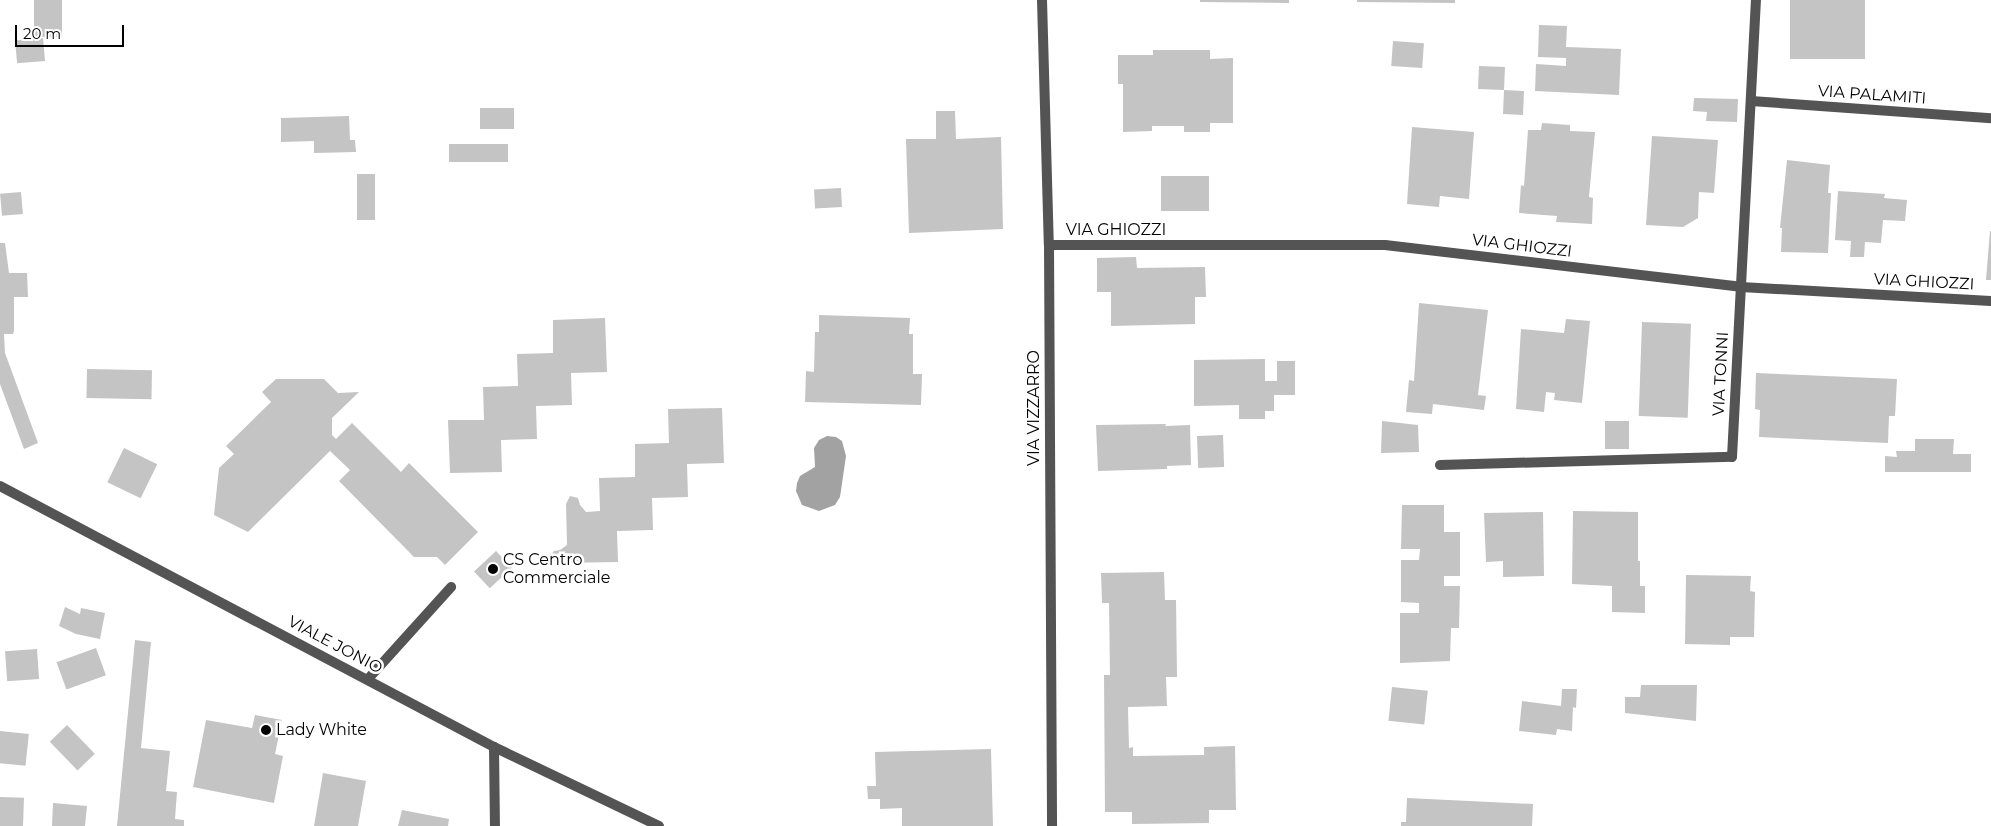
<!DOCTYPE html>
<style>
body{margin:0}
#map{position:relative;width:1991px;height:826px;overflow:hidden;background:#fff;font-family:Montserrat,sans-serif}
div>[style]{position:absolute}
.water>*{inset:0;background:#a2a2a2}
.building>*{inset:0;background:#c4c4c4;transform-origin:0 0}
.minor>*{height:10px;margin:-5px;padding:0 5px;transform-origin:5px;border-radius:5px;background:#545454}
.tertiary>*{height:10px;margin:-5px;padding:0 5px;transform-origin:5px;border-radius:5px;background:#545454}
.dots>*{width:14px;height:14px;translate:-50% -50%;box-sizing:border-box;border:2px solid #fff;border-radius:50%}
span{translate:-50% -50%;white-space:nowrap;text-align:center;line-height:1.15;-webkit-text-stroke:5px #fff;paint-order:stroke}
.street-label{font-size:16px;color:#000}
.poi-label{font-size:16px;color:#000}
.left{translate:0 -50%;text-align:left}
.scale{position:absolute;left:15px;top:25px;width:109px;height:22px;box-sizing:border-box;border:2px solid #000;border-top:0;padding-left:6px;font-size:15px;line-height:18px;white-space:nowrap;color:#000;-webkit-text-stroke:4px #fff;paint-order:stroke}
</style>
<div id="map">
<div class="water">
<i style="clip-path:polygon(827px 436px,836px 437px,842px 441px,846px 456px,840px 497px,835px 505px,819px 511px,802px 505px,796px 491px,797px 483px,800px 476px,815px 467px,814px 448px,819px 440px)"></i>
</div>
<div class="building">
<i style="left:34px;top:0;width:28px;height:37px"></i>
<i style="clip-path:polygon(1200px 0,1289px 0,1289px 3px,1200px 2px)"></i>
<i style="clip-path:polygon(1357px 0,1455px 0,1455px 3px,1357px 2px)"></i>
<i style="left:1790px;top:0;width:75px;height:59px"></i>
<i style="clip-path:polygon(1539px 25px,1567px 26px,1566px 47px,1621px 49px,1619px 95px,1535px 91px,1536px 64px,1566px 66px,1566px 58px,1538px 57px)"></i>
<i style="left:43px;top:38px;width:23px;height:28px;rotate:85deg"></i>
<i style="left:1393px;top:41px;width:31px;height:25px;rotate:4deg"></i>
<i style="clip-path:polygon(1153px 50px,1210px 50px,1210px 59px,1233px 58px,1233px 123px,1210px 123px,1210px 132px,1184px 132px,1184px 126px,1152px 126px,1152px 131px,1123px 132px,1123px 84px,1118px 84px,1118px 55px,1153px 55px)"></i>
<i style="clip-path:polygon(1479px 66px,1505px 67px,1504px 90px,1524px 91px,1523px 115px,1503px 114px,1504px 90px,1478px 89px)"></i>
<i style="clip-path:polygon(1694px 98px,1738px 99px,1737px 122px,1706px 121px,1707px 112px,1693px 111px)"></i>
<i style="left:514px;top:108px;width:21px;height:34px;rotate:90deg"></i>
<i style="clip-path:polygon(936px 111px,955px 111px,956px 139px,1001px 137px,1003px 229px,909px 233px,906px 139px,936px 139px)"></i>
<i style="clip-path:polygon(349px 116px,350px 140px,355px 140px,356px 152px,314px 153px,314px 141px,281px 142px,281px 118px)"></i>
<i style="clip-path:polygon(1542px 123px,1570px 125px,1570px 131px,1595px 132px,1589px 197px,1593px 198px,1592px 224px,1556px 222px,1557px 216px,1519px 213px,1521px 185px,1524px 186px,1528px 130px,1541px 130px)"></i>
<i style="clip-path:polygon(1412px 127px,1474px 132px,1469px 199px,1440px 196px,1439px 207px,1407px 204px)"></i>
<i style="clip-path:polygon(1652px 136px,1718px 140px,1714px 193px,1699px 192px,1698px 218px,1683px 227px,1646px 225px)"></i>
<i style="left:508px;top:144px;width:18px;height:59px;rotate:90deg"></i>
<i style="clip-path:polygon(1787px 160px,1830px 165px,1828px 193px,1831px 193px,1828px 253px,1781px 252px,1782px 228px,1780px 228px)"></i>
<i style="left:357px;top:174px;width:18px;height:46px"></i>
<i style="left:1209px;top:176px;width:35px;height:48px;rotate:90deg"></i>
<i style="left:841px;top:188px;width:19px;height:27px;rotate:87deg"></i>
<i style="clip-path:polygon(1838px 191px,1885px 194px,1884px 198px,1907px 200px,1905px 221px,1883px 220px,1881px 243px,1865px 242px,1864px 257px,1850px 257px,1851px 241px,1835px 240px)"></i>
<i style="left:21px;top:192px;width:22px;height:21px;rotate:85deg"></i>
<i style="clip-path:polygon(1990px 231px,1991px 231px,1991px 280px,1986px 280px)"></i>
<i style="clip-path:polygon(0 243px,5px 243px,9px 273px,27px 273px,28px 297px,14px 297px,14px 331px,13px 334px,4px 334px,5px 353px,38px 443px,24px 449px,0 384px)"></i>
<i style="clip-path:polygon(1136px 257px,1137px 268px,1205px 267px,1206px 297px,1195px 297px,1195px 324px,1111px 326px,1111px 292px,1097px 292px,1097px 258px)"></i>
<i style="clip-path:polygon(1419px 303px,1488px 310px,1478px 395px,1486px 396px,1484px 410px,1433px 404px,1432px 414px,1406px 412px,1409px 380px,1414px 381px)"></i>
<i style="clip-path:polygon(819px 315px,910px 318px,909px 334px,913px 334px,913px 374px,922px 374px,921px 405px,805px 402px,806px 371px,814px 372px,815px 332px,819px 332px)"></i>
<i style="clip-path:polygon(605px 318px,607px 372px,571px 373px,572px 405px,536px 406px,537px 439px,501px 440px,502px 472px,450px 473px,448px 420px,484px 420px,483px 387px,518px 386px,517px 354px,553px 353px,553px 320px)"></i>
<i style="clip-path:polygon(1566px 319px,1590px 321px,1582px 403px,1554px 400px,1555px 393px,1546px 392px,1544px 412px,1516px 409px,1521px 329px,1564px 333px)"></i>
<i style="left:1642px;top:322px;width:49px;height:94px;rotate:2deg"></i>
<i style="clip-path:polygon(1265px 359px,1265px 381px,1277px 381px,1277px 361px,1295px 361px,1295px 395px,1274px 395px,1274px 411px,1265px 411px,1265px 419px,1239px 419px,1239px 405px,1194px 406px,1194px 360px)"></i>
<i style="left:87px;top:369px;width:65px;height:29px;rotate:1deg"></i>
<i style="clip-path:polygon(1756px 373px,1897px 379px,1895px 416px,1889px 416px,1888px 443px,1759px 437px,1760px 410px,1755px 409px)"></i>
<i style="clip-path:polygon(276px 379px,324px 379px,338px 393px,359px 392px,332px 418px,332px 435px,336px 439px,352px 423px,401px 472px,409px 463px,478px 532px,445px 565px,437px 557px,414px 557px,339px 481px,350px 470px,330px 451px,248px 532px,214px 515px,219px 468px,234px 454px,226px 446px,271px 402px,262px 392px)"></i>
<i style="clip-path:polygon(722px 408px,724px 463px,687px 464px,688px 497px,652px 498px,653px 530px,617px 531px,618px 562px,557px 563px,552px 560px,551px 555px,554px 551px,560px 550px,567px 545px,566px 504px,570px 496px,578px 498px,580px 505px,586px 512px,600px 511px,599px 478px,635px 477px,635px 444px,669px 443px,668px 409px)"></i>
<i style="clip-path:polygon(1382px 421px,1418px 425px,1419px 452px,1381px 453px)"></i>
<i style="left:1605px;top:421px;width:24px;height:28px"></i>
<i style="clip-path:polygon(1166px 424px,1165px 426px,1190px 425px,1191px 465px,1167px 466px,1167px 469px,1098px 471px,1096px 425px)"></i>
<i style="left:1223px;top:435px;width:32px;height:26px;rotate:88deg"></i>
<i style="clip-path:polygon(1915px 439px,1954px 439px,1953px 454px,1971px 454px,1971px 472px,1885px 472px,1885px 456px,1897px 457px,1896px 451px,1915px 451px)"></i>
<i style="left:124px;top:448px;width:37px;height:38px;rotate:26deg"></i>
<i style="clip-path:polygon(1402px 505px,1444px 505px,1444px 532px,1460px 532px,1460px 576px,1444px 576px,1444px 586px,1460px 586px,1459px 628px,1451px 628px,1450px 661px,1400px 663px,1400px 613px,1419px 613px,1419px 603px,1401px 602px,1401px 560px,1419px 560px,1420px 549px,1401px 549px)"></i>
<i style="clip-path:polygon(1573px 511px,1638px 512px,1638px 561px,1640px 561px,1640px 586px,1645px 586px,1645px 613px,1612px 612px,1612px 586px,1572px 584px)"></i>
<i style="clip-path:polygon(1543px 512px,1544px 576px,1503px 577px,1503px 561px,1486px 562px,1484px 513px)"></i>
<i style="left:496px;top:551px;width:23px;height:30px;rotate:47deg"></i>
<i style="clip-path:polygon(1164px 572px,1165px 600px,1176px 600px,1177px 677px,1166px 677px,1167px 706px,1128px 707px,1129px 748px,1133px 747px,1133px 756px,1204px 755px,1204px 747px,1235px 746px,1236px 810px,1209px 810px,1209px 823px,1132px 824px,1132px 812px,1105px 812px,1104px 675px,1110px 675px,1109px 603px,1102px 603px,1101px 573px)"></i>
<i style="clip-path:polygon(1686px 575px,1751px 576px,1750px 591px,1755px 592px,1754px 637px,1730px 637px,1730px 645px,1685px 644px)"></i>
<i style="clip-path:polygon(65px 607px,80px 614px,81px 608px,105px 613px,100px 639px,76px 634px,59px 626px)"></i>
<i style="clip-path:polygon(135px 640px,151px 642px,141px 748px,170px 751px,166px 791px,177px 792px,175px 819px,184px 820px,184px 826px,117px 826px)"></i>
<i style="left:96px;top:648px;width:29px;height:42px;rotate:70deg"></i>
<i style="left:37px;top:649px;width:30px;height:32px;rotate:86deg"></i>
<i style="clip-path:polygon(1641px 685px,1697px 685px,1696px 721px,1625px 713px,1625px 697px,1640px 697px)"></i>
<i style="left:1392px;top:687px;width:36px;height:34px;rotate:6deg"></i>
<i style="clip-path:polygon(1562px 689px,1577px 689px,1576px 708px,1573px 707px,1572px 731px,1557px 729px,1556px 735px,1519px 731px,1522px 701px,1561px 706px)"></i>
<i style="clip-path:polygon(255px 715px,282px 720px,275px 754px,283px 756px,274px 803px,193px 787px,206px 720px,252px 728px)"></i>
<i style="left:67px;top:725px;width:40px;height:24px;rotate:46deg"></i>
<i style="left:0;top:731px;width:29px;height:32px;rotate:6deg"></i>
<i style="clip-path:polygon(991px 749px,993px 826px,902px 826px,902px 808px,880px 809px,880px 799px,868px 799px,867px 786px,876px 786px,875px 752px)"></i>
<i style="clip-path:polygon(323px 773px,366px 781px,358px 826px,314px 826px)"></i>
<i style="left:0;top:797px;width:24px;height:29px;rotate:2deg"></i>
<i style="clip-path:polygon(1407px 798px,1533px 804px,1532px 826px,1401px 826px,1401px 822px,1406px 822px)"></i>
<i style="clip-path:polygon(53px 803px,87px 806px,85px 826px,52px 826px)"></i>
<i style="clip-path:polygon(402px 810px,449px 819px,448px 826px,398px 826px)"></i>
</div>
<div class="minor">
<i style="left:1751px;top:101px;width:241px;rotate:4.1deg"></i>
<i style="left:1049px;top:245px;width:336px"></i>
<i style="left:1385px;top:245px;width:358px;rotate:6.7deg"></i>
<i style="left:1741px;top:287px;width:250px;rotate:3.2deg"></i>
<i style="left:1440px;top:465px;width:292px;rotate:-1.6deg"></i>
<i style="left:1732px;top:457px;width:458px;rotate:-87deg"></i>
<i style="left:368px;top:679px;width:124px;rotate:-47.9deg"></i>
<i style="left:494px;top:747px;width:79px;rotate:89.3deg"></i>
</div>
<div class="tertiary">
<i style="left:1042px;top:0;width:245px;rotate:88.4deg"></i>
<i style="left:1049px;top:245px;width:581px;rotate:89.7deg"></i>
<i style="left:0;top:486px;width:559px;rotate:27.85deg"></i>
<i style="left:494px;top:747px;width:183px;rotate:25.6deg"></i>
</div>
<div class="dots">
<i style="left:493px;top:569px;background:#000"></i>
<i style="left:266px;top:730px;background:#000"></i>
</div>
<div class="street-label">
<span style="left:1872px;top:95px;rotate:4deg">VIA PALAMITI</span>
<span style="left:1116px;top:230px">VIA GHIOZZI</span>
<span style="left:1522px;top:246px;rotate:7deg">VIA GHIOZZI</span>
<span style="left:1924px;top:282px;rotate:3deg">VIA GHIOZZI</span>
<span style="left:1721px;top:374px;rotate:-87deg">VIA TONNI</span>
<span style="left:1034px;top:408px;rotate:-90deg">VIA VIZZARRO</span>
<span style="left:335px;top:645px;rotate:28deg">VIALE JONIO</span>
</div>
<div class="poi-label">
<span class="left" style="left:503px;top:569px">CS Centro<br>Commerciale</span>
<span class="left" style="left:276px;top:730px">Lady White</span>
</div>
<div class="scale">20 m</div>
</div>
